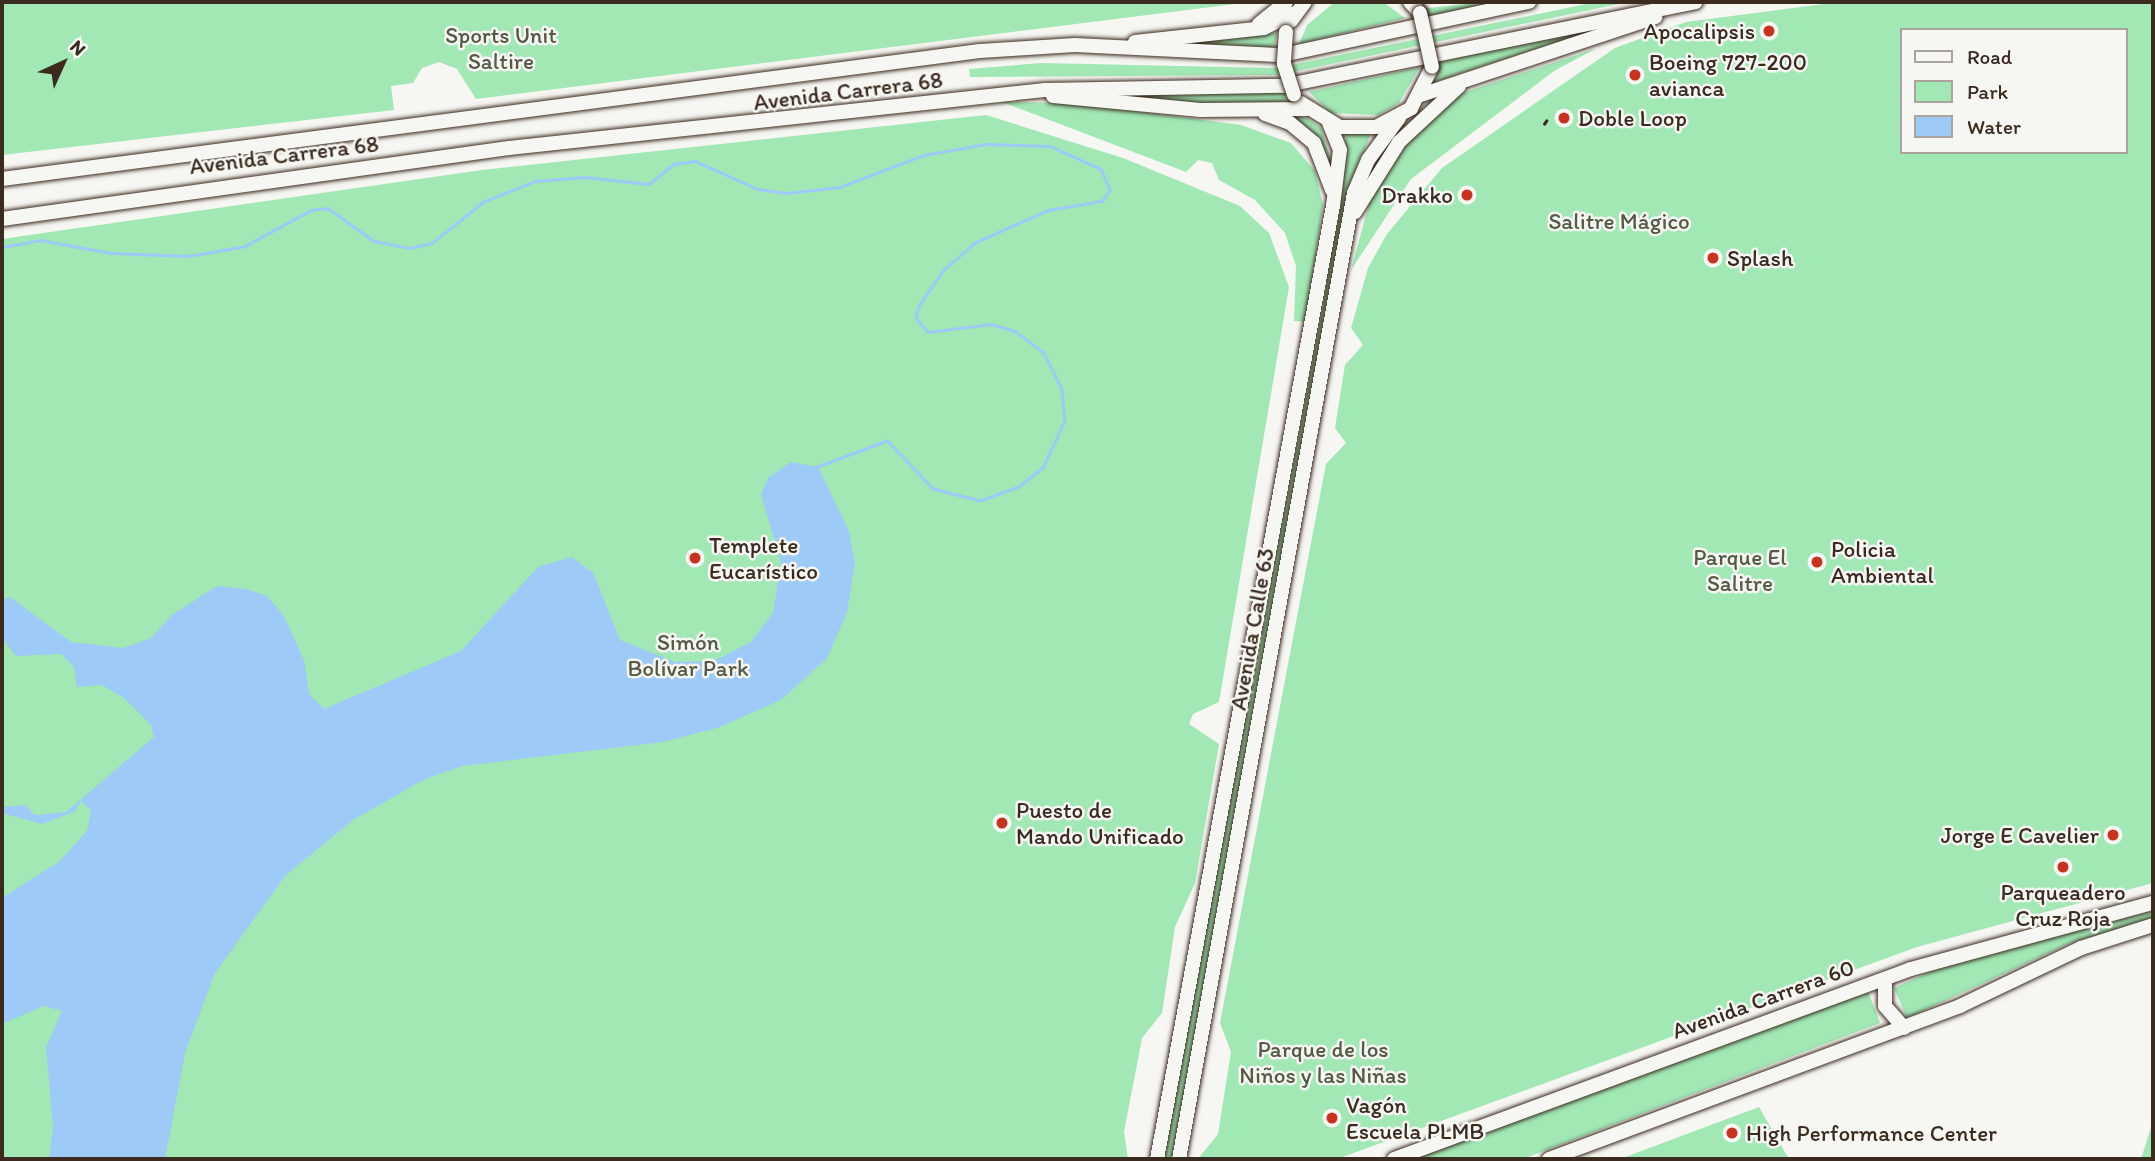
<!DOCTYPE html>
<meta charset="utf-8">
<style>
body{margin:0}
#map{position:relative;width:2155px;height:1161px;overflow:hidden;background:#f6f6f2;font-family:Itim,sans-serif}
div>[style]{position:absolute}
.green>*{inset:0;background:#a1e8b5}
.water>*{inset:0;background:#9dcaf7}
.stream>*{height:2.5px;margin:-1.25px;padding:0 1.25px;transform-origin:1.25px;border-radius:1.25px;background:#9dcaf7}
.roads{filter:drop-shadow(0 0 2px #3b2a1e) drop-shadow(0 0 2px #3b2a1e)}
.major>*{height:14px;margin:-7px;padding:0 7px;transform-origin:7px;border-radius:7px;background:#f6f6f2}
.rail>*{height:2.5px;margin:-1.25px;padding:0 1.25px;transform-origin:1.25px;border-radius:1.25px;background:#3b2a1e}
.bridges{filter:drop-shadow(0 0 2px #3b2a1e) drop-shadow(0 0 2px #3b2a1e)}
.major-bridge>*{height:14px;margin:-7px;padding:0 7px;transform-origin:7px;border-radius:7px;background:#f6f6f2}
.dots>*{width:19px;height:19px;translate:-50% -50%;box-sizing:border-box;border:4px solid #f6f6f2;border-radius:50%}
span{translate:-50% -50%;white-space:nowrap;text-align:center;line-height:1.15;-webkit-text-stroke:5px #f6f6f2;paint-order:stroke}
.poi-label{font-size:23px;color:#3b2a1e}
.right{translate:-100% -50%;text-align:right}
.left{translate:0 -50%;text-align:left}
.park-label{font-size:23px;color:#545a44}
.street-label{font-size:23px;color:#3b2a1e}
.frame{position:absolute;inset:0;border:4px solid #3b2a1e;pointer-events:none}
.legend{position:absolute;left:1900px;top:28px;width:228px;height:126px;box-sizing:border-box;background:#f6f6f2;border:2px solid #aba49d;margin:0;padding:9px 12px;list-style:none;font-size:21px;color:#3b2a1e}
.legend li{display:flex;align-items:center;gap:14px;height:35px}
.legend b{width:35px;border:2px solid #aba49d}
.north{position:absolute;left:28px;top:28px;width:70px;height:70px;-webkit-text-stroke:5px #f6f6f2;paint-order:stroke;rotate:45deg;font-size:19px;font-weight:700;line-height:28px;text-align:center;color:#3b2a1e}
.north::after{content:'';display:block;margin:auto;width:24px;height:32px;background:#3b2a1e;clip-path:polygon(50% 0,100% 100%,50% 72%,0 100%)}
</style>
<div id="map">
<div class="green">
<i style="clip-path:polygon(2px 2px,1251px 2px,476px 99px,457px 69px,439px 62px,422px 68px,413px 83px,391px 86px,394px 110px,2px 155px)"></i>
<i style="clip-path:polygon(1335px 2px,1383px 2px,1405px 18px,1299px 44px,1307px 25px)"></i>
<i style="clip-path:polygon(1482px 2px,1504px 2px,1427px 19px,1420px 9px)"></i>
<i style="clip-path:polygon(1596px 2px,1628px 2px,1278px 75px,970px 77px,969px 69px,1041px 63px,1277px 68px)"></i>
<i style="clip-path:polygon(evenodd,1839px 2px,2153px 2px,2153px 883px,1917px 947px,1337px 1159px,1198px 1159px,1218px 1134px,1231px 1052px,1220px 1023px,1326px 464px,1346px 443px,1335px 428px,1345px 365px,1363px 345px,1351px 328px,1368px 268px,1387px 234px,1442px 168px,1615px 48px,1686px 22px,1839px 2px,1901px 30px,2125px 30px,2125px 152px,1901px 152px,1901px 30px)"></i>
<i style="clip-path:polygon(1626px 20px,1482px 66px,1435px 82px,1440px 62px)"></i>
<i style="clip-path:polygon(1277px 33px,1274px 48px,1157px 46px)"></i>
<i style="clip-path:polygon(1595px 49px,1554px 71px,1411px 179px,1351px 270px,1372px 193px,1400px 147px,1456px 95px)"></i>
<i style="clip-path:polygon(1420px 67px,1399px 103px,1378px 115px,1331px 113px,1309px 92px)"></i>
<i style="clip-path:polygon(1284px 92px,1293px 103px,1178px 104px,1118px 96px)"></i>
<i style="clip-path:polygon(1002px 102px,1073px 103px,1241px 125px,1291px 143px,1315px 171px,1323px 205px,1306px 322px,1294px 321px,1296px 266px,1285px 233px,1255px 200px,1219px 180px,1212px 163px,1198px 160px,1186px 172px)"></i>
<i style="clip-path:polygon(986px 115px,1123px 158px,1240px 206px,1269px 233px,1289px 287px,1219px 702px,1193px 714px,1189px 724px,1219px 744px,1195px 883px,1175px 927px,1162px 1013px,1142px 1038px,1124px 1132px,1128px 1159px,2px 1159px,2px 239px,482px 170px)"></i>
<i style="clip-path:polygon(1283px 116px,1307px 118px,1321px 128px,1332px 165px,1317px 139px)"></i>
<i style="clip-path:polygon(1346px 134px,1371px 134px,1349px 187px,1172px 1159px,1162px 1159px,1323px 307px)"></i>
<i style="clip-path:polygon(2153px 911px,2153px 918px,2068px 944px,1907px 1018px,1894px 988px,1948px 964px)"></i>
<i style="clip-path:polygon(1868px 991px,1880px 1023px,1523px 1159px,1414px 1159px)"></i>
<i style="clip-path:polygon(1759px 1107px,1789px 1159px,1620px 1159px)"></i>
<i style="clip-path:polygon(2153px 1121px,2153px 1159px,2141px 1159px)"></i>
</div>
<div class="water">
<i style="clip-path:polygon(791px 462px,818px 467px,849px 531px,855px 563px,847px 612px,827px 658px,781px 700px,717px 728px,663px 742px,463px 766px,425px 779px,353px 820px,285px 876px,215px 973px,185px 1053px,165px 1159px,49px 1159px,53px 1128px,46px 1047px,62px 1011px,44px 1006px,2px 1024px,2px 898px,60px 861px,87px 831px,91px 811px,81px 801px,74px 812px,42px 824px,2px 813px,2px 807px,25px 805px,35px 815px,66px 812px,154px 737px,151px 725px,124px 698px,102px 685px,77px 687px,74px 667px,61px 654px,16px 656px,4px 641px,2px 600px,10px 597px,71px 642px,123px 648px,151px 638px,172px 615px,217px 586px,246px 589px,267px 596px,284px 616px,304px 660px,309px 694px,324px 709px,461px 651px,538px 567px,572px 557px,594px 574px,620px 640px,675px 662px,714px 661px,751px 642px,773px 613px,781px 562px,761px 494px,768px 478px)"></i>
</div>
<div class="stream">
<i style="left:2px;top:247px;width:39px;rotate:-10deg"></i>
<i style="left:40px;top:240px;width:72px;rotate:10.4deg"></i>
<i style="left:111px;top:253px;width:78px;rotate:2.2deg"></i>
<i style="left:189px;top:256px;width:57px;rotate:-10.1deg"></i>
<i style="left:245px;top:246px;width:75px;rotate:-28.6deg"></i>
<i style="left:311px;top:210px;width:17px;rotate:-7deg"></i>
<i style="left:328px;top:208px;width:57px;rotate:35.7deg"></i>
<i style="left:374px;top:241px;width:37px;rotate:11deg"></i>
<i style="left:410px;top:248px;width:23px;rotate:-13deg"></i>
<i style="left:432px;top:243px;width:65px;rotate:-38.8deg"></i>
<i style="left:483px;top:202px;width:56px;rotate:-22deg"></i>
<i style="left:535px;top:181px;width:50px;rotate:-4.6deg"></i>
<i style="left:585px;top:177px;width:64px;rotate:6.2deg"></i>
<i style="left:649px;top:184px;width:32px;rotate:-39deg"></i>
<i style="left:674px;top:164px;width:21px;rotate:-8deg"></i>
<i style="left:695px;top:161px;width:69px;rotate:24deg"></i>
<i style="left:758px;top:189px;width:28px;rotate:8deg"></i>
<i style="left:786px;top:193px;width:54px;rotate:-6.3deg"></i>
<i style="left:840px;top:187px;width:90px;rotate:-20.9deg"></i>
<i style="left:924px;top:155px;width:63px;rotate:-10.1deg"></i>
<i style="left:986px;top:144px;width:64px;rotate:1.8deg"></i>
<i style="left:1050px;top:146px;width:56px;rotate:24.3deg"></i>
<i style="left:1101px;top:169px;width:22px;rotate:66deg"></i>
<i style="left:1110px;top:189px;width:14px;rotate:120deg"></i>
<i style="left:1103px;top:201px;width:57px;rotate:169.9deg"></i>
<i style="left:1047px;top:211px;width:79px;rotate:156deg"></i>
<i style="left:975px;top:243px;width:43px;rotate:138.8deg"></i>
<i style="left:943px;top:271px;width:42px;rotate:124.4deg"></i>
<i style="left:919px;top:306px;width:12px;rotate:104deg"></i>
<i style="left:916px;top:318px;width:18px;rotate:49deg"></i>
<i style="left:928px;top:332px;width:64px;rotate:-7.2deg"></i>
<i style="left:991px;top:324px;width:25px;rotate:16deg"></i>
<i style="left:1015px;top:331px;width:36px;rotate:37deg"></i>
<i style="left:1044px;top:353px;width:40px;rotate:63.4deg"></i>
<i style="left:1062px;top:389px;width:32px;rotate:85deg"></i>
<i style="left:1065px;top:421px;width:52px;rotate:115.1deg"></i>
<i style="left:1043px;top:468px;width:31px;rotate:142deg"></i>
<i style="left:1019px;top:487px;width:41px;rotate:160.3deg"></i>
<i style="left:980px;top:501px;width:49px;rotate:-165.7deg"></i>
<i style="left:933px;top:489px;width:66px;rotate:-133.8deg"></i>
<i style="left:887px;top:441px;width:74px;rotate:159.4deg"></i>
</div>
<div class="roads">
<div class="major">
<i style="left:1410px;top:2px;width:15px;rotate:48deg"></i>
<i style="left:1291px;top:21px;width:24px;rotate:-54deg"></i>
<i style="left:1259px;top:24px;width:35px;rotate:-39deg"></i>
<i style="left:1135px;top:42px;width:130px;rotate:-6.2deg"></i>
<i style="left:1264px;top:28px;width:34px;rotate:-26deg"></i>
<i style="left:1421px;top:95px;width:247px;rotate:-18.4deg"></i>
<i style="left:1053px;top:96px;width:148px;rotate:5.4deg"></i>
<i style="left:1200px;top:110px;width:106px;rotate:-0.5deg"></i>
<i style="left:1301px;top:103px;width:46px;rotate:31.6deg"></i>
<i style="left:1340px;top:127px;width:36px"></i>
<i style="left:1376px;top:127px;width:40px;rotate:-28deg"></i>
<i style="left:1411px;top:108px;width:46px;rotate:-62.9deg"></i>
<i style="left:1265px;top:114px;width:27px;rotate:20deg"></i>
<i style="left:1290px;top:123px;width:31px;rotate:40deg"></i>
<i style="left:1314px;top:143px;width:50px;rotate:69deg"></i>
<i style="left:2px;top:179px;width:986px;rotate:-7.46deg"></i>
<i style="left:980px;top:51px;width:95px;rotate:-3.6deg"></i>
<i style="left:1075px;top:45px;width:208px;rotate:2.8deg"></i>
<i style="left:1283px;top:55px;width:252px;rotate:-12.2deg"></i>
<i style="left:1355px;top:212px;width:83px;rotate:-57.8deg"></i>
<i style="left:1399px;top:142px;width:82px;rotate:-43deg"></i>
<i style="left:2px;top:219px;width:512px;rotate:-7.97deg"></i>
<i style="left:509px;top:148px;width:539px;rotate:-6.18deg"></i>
<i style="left:1045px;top:90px;width:238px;rotate:-1deg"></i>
<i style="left:1283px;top:86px;width:421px;rotate:-11.5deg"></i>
<i style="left:1885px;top:979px;width:27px;rotate:90deg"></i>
<i style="left:1885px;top:1006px;width:29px;rotate:49deg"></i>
<i style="left:1157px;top:1159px;width:969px;rotate:-79.54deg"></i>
<i style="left:1333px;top:206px;width:56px;rotate:-82.9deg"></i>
<i style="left:1340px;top:150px;width:29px;rotate:-112deg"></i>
<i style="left:1179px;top:1159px;width:982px;rotate:-79.73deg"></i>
<i style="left:1354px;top:193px;width:36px;rotate:-67deg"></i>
<i style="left:1368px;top:160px;width:52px;rotate:-53.6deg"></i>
<i style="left:1394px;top:1159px;width:551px;rotate:-20.18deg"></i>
<i style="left:1911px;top:969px;width:251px;rotate:-15.3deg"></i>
<i style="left:1549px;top:1159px;width:439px;rotate:-20.4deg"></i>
<i style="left:1960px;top:1006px;width:134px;rotate:-25.6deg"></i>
<i style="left:2081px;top:948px;width:76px;rotate:-17.7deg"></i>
</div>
</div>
<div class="rail">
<i style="left:1544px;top:124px;width:4px;rotate:-56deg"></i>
</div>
<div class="bridges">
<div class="major-bridge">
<i style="left:1420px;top:13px;width:55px;rotate:77.5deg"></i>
<i style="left:1286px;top:32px;width:32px;rotate:94deg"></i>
<i style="left:1284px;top:64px;width:32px;rotate:72deg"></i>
</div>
</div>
<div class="dots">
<i style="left:1769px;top:31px;background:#c8321e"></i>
<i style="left:1635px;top:75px;background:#c8321e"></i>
<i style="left:1564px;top:118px;background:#c8321e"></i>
<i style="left:1467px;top:195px;background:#c8321e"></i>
<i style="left:1713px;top:258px;background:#c8321e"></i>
<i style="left:695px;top:558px;background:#c8321e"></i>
<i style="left:1817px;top:562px;background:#c8321e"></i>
<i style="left:1002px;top:823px;background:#c8321e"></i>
<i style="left:2113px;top:835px;background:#c8321e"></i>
<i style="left:2063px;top:867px;background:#c8321e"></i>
<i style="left:1332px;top:1118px;background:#c8321e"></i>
<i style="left:1732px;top:1133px;background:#c8321e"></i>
</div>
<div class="poi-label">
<span class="right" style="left:1755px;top:31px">Apocalipsis</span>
<span class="left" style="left:1649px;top:75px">Boeing 727-200<br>avianca</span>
<span class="left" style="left:1578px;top:118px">Doble Loop</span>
<span class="right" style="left:1453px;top:195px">Drakko</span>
<span class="left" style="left:1727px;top:258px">Splash</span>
<span class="left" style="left:709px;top:558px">Templete<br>Eucarístico</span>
<span class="left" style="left:1831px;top:562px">Policia<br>Ambiental</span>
<span class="left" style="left:1016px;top:823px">Puesto de<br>Mando Unificado</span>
<span class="right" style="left:2099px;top:835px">Jorge E Cavelier</span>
<span style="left:2063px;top:905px">Parqueadero<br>Cruz Roja</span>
<span class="left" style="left:1346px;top:1118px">Vagón<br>Escuela PLMB</span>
<span class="left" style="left:1746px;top:1133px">High Performance Center</span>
</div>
<div class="park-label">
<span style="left:501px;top:48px">Sports Unit<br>Saltire</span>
<span style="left:1619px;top:221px">Salitre Mágico</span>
<span style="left:1740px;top:570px">Parque El<br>Salitre</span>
<span style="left:688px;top:655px">Simón<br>Bolívar Park</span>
<span style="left:1323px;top:1062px">Parque de los<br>Niños y las Niñas</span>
</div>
<div class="street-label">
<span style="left:848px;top:91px;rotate:-7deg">Avenida Carrera 68</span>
<span style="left:284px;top:155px;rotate:-7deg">Avenida Carrera 68</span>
<span style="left:1252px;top:629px;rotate:-80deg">Avenida Calle 63</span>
<span style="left:1763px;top:999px;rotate:-20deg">Avenida Carrera 60</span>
</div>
<div class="frame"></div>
<ul class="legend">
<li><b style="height:9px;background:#f6f6f2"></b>Road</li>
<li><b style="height:19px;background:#a1e8b5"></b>Park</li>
<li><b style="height:19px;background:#9dcaf7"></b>Water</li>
</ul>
<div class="north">N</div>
</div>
